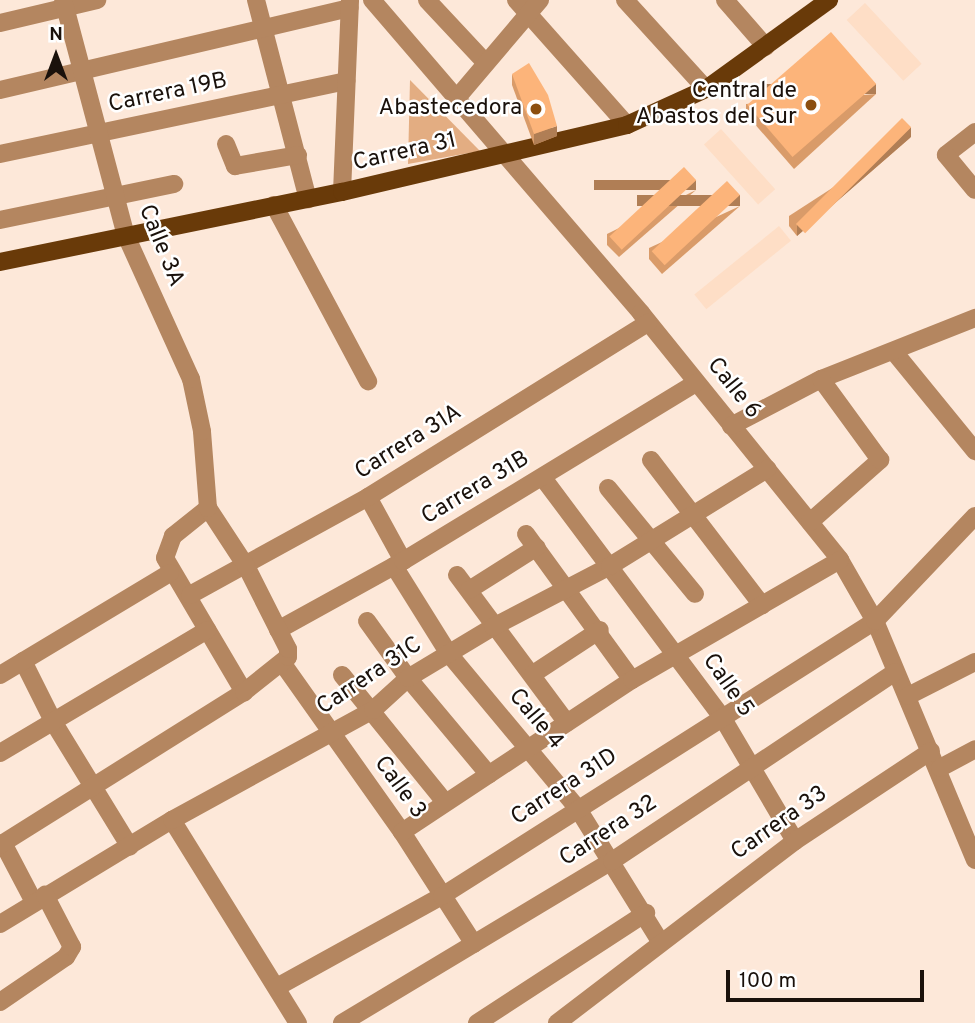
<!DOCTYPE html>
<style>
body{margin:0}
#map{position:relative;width:975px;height:1023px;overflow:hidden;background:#fde8d9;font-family:Overpass,sans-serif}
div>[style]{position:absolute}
.built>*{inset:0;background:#fedec6;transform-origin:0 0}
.green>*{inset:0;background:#e3ad82}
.minor>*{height:18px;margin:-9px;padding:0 9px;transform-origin:9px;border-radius:9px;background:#b48660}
.major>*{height:18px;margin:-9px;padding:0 9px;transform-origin:9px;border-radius:9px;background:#693a09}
.wall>*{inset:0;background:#d99b69}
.shaded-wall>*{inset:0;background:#b07e55;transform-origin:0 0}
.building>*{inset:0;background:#fcb47a;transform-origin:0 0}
.dots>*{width:19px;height:19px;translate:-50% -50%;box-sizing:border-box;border:4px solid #fff;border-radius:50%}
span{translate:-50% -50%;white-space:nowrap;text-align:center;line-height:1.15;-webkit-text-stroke:5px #fff;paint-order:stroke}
.poi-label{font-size:23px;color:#1a110b}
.right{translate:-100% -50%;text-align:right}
.street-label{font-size:23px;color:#1a110b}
.north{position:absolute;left:21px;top:21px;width:70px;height:70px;-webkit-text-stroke:5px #fff;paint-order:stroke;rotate:0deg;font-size:19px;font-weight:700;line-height:28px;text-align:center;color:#1a110b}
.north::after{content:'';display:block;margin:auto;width:24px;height:32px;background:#1a110b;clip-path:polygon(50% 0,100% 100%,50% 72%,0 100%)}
.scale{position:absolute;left:726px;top:970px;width:198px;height:32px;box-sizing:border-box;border:4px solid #1a110b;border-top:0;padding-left:9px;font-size:21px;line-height:24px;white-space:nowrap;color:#1a110b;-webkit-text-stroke:5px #fff;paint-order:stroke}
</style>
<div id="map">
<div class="built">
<i style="left:865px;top:3px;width:83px;height:25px;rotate:47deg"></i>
<i style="left:721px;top:129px;width:81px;height:23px;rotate:48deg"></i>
<i style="left:779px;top:226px;width:19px;height:109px;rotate:51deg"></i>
</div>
<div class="green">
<i style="clip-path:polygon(410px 80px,480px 151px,408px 164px)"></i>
</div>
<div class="minor">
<i style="left:256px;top:0;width:206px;rotate:75.4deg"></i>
<i style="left:372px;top:0;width:413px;rotate:49.3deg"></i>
<i style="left:641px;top:313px;width:317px;rotate:51.1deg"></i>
<i style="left:840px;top:560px;width:70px;rotate:60.2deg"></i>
<i style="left:875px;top:621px;width:259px;rotate:67.3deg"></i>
<i style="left:427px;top:0;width:86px;rotate:46.9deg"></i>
<i style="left:516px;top:0;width:167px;rotate:48.4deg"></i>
<i style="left:625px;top:0;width:120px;rotate:47.7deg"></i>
<i style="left:725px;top:0;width:62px;rotate:48.9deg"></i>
<i style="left:0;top:23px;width:100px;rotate:-13.3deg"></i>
<i style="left:0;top:90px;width:359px;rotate:-13.2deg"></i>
<i style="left:456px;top:99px;width:130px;rotate:-49.7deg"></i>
<i style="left:975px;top:132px;width:37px;rotate:142deg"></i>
<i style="left:946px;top:155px;width:45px;rotate:50.4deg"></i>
<i style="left:226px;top:144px;width:24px;rotate:68deg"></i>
<i style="left:235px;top:166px;width:64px;rotate:-9.9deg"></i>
<i style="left:0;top:154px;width:354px;rotate:-11.9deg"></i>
<i style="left:342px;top:192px;width:192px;rotate:-87.6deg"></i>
<i style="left:274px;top:205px;width:200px;rotate:61.9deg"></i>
<i style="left:0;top:220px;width:178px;rotate:-11.7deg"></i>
<i style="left:895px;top:353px;width:127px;rotate:50.8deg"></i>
<i style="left:731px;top:426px;width:102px;rotate:-27.6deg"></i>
<i style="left:821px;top:379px;width:166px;rotate:-21.6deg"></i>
<i style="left:651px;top:460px;width:183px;rotate:52.6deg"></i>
<i style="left:543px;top:478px;width:299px;rotate:53.2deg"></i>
<i style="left:722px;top:717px;width:144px;rotate:59.5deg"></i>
<i style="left:608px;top:488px;width:137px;rotate:50.6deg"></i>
<i style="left:368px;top:497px;width:73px;rotate:61.3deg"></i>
<i style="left:208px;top:508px;width:45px;rotate:141.3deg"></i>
<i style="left:173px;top:536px;width:23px;rotate:110deg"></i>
<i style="left:165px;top:558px;width:156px;rotate:59.5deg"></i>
<i style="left:810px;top:522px;width:94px;rotate:-41.5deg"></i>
<i style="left:880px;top:460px;width:100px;rotate:-126.1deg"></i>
<i style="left:526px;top:534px;width:180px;rotate:54deg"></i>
<i style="left:394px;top:566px;width:104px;rotate:58deg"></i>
<i style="left:449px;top:654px;width:202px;rotate:50.2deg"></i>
<i style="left:578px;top:809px;width:155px;rotate:58.2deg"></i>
<i style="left:457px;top:575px;width:184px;rotate:53.4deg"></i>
<i style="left:469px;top:590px;width:80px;rotate:-32.3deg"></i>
<i style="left:190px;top:595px;width:203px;rotate:-28.8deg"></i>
<i style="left:368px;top:497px;width:330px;rotate:-31.9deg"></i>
<i style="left:367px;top:621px;width:70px;rotate:54.3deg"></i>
<i style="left:408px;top:678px;width:126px;rotate:50.1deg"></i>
<i style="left:278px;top:630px;width:143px;rotate:-28.9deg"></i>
<i style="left:403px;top:561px;width:343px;rotate:-31.3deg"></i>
<i style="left:23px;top:661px;width:69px;rotate:63.4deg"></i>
<i style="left:54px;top:723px;width:145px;rotate:58.5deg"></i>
<i style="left:283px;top:664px;width:206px;rotate:54.7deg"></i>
<i style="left:402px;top:832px;width:133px;rotate:57.3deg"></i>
<i style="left:533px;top:674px;width:80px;rotate:-33.3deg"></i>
<i style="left:0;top:675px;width:198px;rotate:-31deg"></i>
<i style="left:342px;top:675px;width:164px;rotate:51deg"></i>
<i style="left:908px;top:696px;width:75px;rotate:-26.9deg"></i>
<i style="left:0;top:753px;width:241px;rotate:-30.7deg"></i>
<i style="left:940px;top:768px;width:40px;rotate:-28deg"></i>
<i style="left:172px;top:820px;width:239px;rotate:58.2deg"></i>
<i style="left:402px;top:832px;width:276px;rotate:-33.5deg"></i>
<i style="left:632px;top:680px;width:240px;rotate:-30deg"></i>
<i style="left:3px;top:843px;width:67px;rotate:62.3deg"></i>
<i style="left:0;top:845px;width:288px;rotate:-32.1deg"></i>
<i style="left:244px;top:692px;width:56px;rotate:-38.5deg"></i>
<i style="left:288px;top:657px;width:8px;rotate:-90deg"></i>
<i style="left:288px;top:649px;width:93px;rotate:-116.8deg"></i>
<i style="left:246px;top:566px;width:69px;rotate:-123.2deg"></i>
<i style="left:208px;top:508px;width:77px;rotate:-94.5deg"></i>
<i style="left:202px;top:431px;width:53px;rotate:-101.9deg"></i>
<i style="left:191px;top:379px;width:157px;rotate:-114.4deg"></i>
<i style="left:126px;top:236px;width:244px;rotate:-104.9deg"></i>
<i style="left:0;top:924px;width:201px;rotate:-31.2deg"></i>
<i style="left:172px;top:820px;width:229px;rotate:-28.7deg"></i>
<i style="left:373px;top:710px;width:47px;rotate:-42.4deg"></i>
<i style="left:408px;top:678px;width:99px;rotate:-31deg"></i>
<i style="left:493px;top:627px;width:132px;rotate:-27.5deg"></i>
<i style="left:610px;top:566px;width:185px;rotate:-31.7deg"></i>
<i style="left:277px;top:987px;width:188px;rotate:-28.9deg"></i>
<i style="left:442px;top:896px;width:513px;rotate:-32.42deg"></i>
<i style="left:875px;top:621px;width:145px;rotate:-46.4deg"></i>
<i style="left:0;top:1002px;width:80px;rotate:-34.3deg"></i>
<i style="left:66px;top:957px;width:12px;rotate:-59deg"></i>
<i style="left:72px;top:947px;width:59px;rotate:-117.4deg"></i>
<i style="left:342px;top:1023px;width:315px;rotate:-31deg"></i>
<i style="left:612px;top:861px;width:340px;rotate:-33.7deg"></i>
<i style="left:477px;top:1023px;width:202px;rotate:-33.1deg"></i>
<i style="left:557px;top:1023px;width:300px;rotate:-37.4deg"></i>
<i style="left:795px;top:841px;width:163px;rotate:-33.5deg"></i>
</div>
<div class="major">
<i style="left:0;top:262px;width:349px;rotate:-11.6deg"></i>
<i style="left:342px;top:192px;width:293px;rotate:-13.2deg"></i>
<i style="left:627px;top:125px;width:87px;rotate:-24.5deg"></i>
<i style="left:706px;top:89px;width:152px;rotate:-35.9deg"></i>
</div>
<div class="wall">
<i style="clip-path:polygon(512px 74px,557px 136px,534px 145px,512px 85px)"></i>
<i style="clip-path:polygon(876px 94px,794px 169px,746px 114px,746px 104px)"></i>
<i style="clip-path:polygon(911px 137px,797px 236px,789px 226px,789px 216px)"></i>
<i style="clip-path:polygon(696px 190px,619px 257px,607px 245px,607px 234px)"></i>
<i style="clip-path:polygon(740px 206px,662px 274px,649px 259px,649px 248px)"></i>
</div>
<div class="shaded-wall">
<i style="left:876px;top:84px;width:10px;height:111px;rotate:90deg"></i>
<i style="clip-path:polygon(557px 126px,557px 136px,534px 145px,534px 134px)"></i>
<i style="clip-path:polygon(911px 127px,911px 137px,797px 236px,797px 225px)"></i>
<i style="left:696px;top:180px;width:10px;height:102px;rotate:90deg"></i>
<i style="left:740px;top:195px;width:11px;height:103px;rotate:90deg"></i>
</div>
<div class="building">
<i style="left:831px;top:32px;width:69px;height:111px;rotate:49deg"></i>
<i style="clip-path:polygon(529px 63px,548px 95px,557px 126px,534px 134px,512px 74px)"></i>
<i style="left:902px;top:118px;width:13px;height:150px;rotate:45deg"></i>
<i style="left:684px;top:167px;width:18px;height:102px;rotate:47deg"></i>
<i style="left:727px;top:181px;width:19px;height:103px;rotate:47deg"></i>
</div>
<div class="dots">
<i style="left:811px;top:105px;background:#8c4f10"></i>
<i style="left:536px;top:109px;background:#8c4f10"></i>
</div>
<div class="poi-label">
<span class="right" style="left:797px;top:105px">Central de<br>Abastos del Sur</span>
<span class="right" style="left:522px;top:109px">Abastecedora</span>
</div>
<div class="street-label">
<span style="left:168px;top:94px;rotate:-12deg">Carrera 19B</span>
<span style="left:405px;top:153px;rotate:-13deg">Carrera 31</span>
<span style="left:160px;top:246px;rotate:68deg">Calle 3A</span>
<span style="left:733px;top:389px;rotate:51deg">Calle 6</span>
<span style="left:409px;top:443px;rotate:-32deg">Carrera 31A</span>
<span style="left:476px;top:489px;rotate:-31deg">Carrera 31B</span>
<span style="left:370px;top:677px;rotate:-34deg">Carrera 31C</span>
<span style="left:727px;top:686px;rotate:55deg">Calle 5</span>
<span style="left:535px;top:720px;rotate:50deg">Calle 4</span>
<span style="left:399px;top:788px;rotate:54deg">Calle 3</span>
<span style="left:565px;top:788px;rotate:-33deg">Carrera 31D</span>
<span style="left:780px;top:824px;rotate:-35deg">Carrera 33</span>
<span style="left:609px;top:832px;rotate:-33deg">Carrera 32</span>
</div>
<div class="north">N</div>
<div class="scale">100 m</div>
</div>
